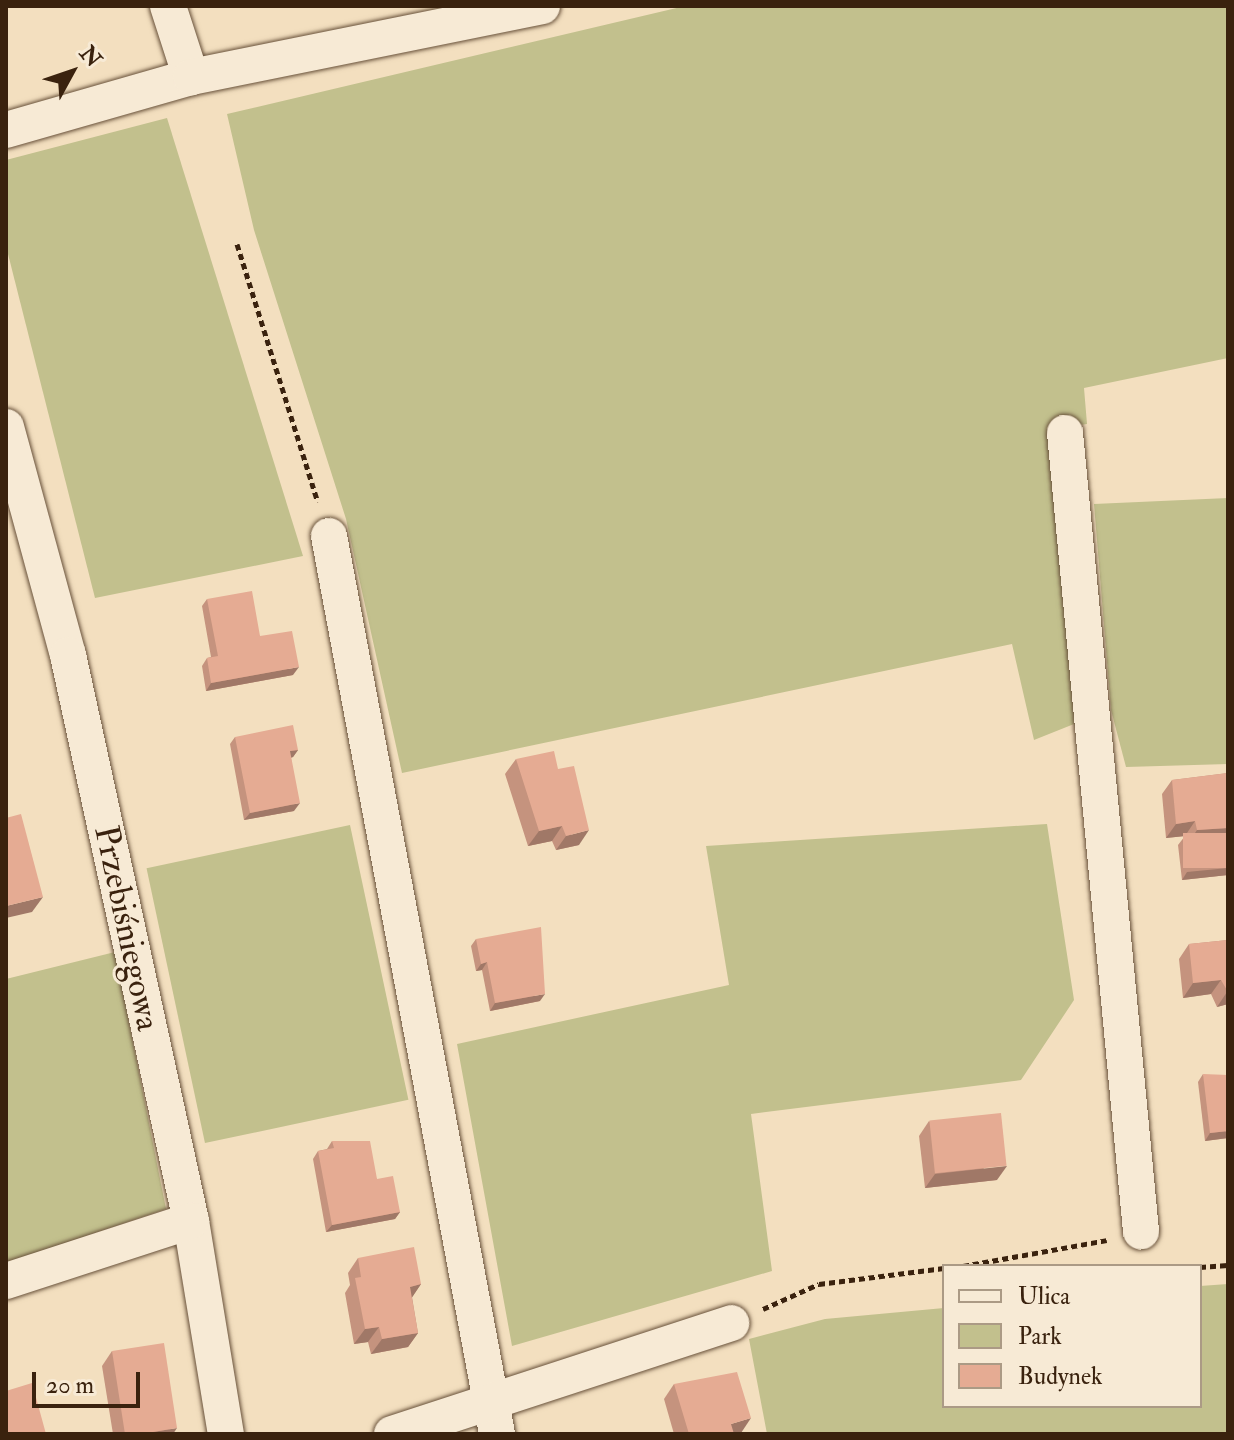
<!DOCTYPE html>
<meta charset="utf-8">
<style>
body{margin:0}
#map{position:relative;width:1234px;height:1440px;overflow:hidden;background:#f3dfbf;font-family:"IM FELL Double Pica",serif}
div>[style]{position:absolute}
.green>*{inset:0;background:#c2c08d;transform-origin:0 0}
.path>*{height:5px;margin-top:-2.5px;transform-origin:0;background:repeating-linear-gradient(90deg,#3a220e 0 6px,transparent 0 10px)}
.roads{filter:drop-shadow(0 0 2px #68513a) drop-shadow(0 0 2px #68513a)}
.minor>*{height:36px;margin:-18px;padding:0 18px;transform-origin:18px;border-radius:18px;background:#f7ead5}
.wall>*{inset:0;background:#c5937e}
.shaded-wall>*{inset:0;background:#a07867}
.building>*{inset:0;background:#e5ab93;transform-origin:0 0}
span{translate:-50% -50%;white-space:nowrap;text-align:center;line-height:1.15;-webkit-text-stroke:6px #f7ead5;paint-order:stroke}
.street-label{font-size:34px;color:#3a220e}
.frame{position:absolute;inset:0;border:8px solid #3a220e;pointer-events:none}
.legend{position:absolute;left:942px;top:1264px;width:260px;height:144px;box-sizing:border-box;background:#f7ead5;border:2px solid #ab9a85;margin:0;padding:10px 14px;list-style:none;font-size:24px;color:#3a220e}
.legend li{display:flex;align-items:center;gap:16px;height:40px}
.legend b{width:40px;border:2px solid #ab9a85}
.north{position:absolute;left:32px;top:32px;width:80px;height:80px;-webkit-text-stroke:6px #f7ead5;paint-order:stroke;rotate:50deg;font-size:22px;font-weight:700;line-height:32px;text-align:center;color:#3a220e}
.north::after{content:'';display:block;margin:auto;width:28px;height:36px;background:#3a220e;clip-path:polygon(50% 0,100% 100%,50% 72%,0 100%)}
.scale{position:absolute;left:32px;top:1372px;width:108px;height:36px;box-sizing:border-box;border:4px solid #3a220e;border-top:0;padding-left:10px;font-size:24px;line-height:28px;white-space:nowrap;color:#3a220e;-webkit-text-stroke:6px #f7ead5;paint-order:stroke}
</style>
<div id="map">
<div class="green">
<i style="clip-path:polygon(685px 6px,1228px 6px,1228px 358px,1084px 388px,1087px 424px,1051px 429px,1079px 722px,1034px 740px,1012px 644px,402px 773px,346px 519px,254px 230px,227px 114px)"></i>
<i style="clip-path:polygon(167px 118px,303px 556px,95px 598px,6px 246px,6px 160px)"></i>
<i style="clip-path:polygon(1228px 498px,1228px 764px,1126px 767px,1111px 710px,1094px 504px)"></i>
<i style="clip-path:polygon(1047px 824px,1074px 1000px,1021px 1080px,751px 1114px,772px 1271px,512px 1346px,457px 1044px,729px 985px,706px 846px)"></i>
<i style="left:350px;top:825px;width:281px;height:208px;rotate:78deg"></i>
<i style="clip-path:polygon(115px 952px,166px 1209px,6px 1263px,6px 979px)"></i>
<i style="clip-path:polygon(1228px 1284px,1228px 1434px,767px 1434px,749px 1339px,825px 1319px,944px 1308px,944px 1406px,1200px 1406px,1200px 1286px)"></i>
</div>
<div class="path">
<i style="left:237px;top:244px;width:270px;rotate:72.6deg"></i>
<i style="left:963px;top:1266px;width:146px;rotate:-10.2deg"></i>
<i style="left:1200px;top:1267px;width:28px;rotate:-4deg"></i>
<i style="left:763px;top:1309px;width:61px;rotate:-24.1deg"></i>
<i style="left:819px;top:1284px;width:126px;rotate:-7.3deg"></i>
</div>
<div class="roads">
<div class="minor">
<i style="left:168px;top:6px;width:75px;rotate:72.1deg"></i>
<i style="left:6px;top:130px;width:192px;rotate:-16deg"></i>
<i style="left:191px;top:77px;width:358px;rotate:-11.4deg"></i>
<i style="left:6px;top:427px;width:236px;rotate:74.8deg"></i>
<i style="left:68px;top:655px;width:579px;rotate:77.74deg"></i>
<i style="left:191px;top:1221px;width:216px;rotate:80.7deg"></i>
<i style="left:1065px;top:433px;width:802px;rotate:84.56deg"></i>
<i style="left:329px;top:536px;width:914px;rotate:79.4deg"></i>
<i style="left:6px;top:1281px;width:194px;rotate:-18deg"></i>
<i style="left:392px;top:1434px;width:357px;rotate:-18.1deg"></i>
</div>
</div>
<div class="wall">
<i style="clip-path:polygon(207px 599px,260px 636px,293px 675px,206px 691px,202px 666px,207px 658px,211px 657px,202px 606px)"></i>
<i style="clip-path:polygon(235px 737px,298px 750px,293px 757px,291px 758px,294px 811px,244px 820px,230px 744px)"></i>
<i style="clip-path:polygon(516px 759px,579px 845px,556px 850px,552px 841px,528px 846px,505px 774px)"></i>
<i style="clip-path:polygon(1228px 773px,1228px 875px,1182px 880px,1178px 845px,1185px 836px,1166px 838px,1162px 794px,1172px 780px)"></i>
<i style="clip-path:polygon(476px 939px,540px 1001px,490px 1011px,482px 970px,476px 971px,471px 946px)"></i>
<i style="clip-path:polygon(1228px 940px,1228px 1004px,1217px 1007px,1211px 994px,1183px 998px,1179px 959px,1189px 944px)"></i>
<i style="clip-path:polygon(1203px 1074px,1228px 1138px,1205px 1141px,1198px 1082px)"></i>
<i style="clip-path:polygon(929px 1121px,997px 1180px,925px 1188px,919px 1136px)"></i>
<i style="clip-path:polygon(332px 1141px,377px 1179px,400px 1212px,395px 1219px,326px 1232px,313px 1159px,318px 1151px,327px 1149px)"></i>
<i style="clip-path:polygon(358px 1258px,421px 1284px,412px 1297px,418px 1333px,408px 1347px,371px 1354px,368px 1342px,354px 1344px,345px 1293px,350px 1285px,348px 1273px)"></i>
<i style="clip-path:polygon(112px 1351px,173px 1434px,113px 1434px,102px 1366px)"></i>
<i style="clip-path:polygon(674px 1384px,741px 1433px,737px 1434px,674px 1434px,664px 1399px)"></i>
</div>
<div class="shaded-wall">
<i style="clip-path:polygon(299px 667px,293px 675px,206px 691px,211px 683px)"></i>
<i style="clip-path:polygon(298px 750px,293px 757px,284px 759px,290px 751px)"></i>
<i style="clip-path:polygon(300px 803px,294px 811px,244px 820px,250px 813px)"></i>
<i style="clip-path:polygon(1195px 821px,1185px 836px,1166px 838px,1176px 824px)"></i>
<i style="clip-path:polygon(562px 826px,552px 841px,528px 846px,539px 831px)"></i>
<i style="clip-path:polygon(1228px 828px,1228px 842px,1187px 845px,1197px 830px)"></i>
<i style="clip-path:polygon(589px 830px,579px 845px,556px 850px,566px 836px)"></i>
<i style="clip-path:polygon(1228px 868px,1228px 875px,1182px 880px,1187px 872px)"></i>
<i style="clip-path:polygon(43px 897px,32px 912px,6px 918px,6px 906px)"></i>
<i style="clip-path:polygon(487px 962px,482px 970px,476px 971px,481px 964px)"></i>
<i style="clip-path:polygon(1221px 980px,1211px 994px,1183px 998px,1193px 983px)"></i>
<i style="clip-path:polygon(1227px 992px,1228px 1004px,1217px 1007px)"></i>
<i style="clip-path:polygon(545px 994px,540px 1001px,490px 1011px,495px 1003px)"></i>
<i style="clip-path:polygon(1228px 1131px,1228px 1138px,1205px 1141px,1210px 1133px)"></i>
<i style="clip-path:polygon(1007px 1166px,997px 1180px,925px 1188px,935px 1174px)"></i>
<i style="clip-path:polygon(400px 1212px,395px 1219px,326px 1232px,332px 1225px)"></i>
<i style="clip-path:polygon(421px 1284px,411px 1299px,410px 1287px)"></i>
<i style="clip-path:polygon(379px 1327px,368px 1342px,354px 1344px,365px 1329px)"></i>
<i style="clip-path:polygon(418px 1333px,408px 1347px,371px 1354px,382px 1339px)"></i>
<i style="clip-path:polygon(751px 1418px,741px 1433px,724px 1434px,731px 1424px)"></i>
<i style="clip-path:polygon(177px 1428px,173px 1434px,141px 1434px)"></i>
</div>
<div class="building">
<i style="clip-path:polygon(252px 591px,260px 636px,292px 631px,299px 667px,211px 683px,207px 658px,218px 656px,207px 599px)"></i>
<i style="clip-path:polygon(293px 725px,298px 750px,290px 751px,300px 803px,250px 813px,235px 737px)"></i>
<i style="clip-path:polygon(554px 751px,558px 769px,574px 766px,589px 830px,566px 836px,562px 826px,539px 831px,516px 759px)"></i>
<i style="clip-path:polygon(1228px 773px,1228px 828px,1197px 830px,1195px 821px,1176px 824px,1172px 780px)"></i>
<i style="clip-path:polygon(21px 814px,43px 897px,6px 906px,6px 818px)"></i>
<i style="left:1228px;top:833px;width:35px;height:45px;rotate:90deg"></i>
<i style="clip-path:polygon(541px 927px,545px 994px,495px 1003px,487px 962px,481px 964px,476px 939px)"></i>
<i style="clip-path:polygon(1228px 940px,1228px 992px,1221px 980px,1193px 983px,1189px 944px)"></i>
<i style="clip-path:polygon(1203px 1074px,1228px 1075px,1228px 1131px,1210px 1133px)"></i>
<i style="left:1001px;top:1113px;width:53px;height:72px;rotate:84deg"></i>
<i style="clip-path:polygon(332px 1141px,370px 1141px,377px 1179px,393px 1176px,400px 1212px,332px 1225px,318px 1151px,334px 1148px)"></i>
<i style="clip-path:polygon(414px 1247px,421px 1284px,410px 1287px,418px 1333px,382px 1339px,379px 1327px,365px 1329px,355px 1278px,361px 1277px,358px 1258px)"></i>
<i style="clip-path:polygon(164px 1343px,177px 1428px,141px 1434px,125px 1434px,112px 1351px)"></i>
<i style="clip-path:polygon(737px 1372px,751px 1418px,731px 1424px,734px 1434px,689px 1434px,674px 1384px)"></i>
<i style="clip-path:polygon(32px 1383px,46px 1434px,6px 1434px,6px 1391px)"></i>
</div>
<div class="street-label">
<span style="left:127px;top:928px;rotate:78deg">Przebiśniegowa</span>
</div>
<div class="frame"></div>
<ul class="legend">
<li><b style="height:10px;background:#f7ead5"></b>Ulica</li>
<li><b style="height:22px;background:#c2c08d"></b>Park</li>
<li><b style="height:22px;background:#e5ab93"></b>Budynek</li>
</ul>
<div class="north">N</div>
<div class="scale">20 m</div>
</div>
